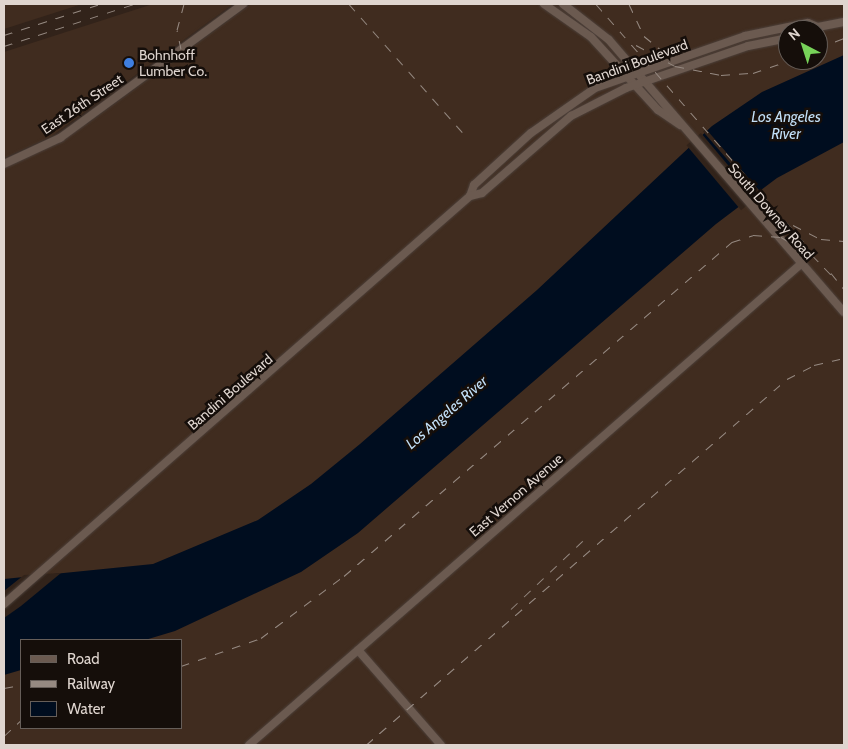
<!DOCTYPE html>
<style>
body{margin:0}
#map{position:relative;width:848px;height:749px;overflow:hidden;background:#32231a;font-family:Cabin,sans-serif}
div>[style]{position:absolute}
.built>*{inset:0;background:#402c1f}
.water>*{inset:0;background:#000d1f}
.pier>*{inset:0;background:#32231a;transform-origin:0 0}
.roads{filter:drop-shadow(0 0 1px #4c403a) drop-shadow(0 0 1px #4c403a)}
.secondary>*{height:8px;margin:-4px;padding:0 4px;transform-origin:4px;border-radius:4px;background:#6b5a50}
.rail>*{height:1px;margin-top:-0.5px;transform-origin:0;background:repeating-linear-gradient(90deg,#968a82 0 9px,transparent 0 18px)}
.dots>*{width:14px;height:14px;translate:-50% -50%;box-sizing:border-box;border:2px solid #150e0a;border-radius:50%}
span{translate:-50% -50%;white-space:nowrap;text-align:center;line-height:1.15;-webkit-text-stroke:5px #150e0a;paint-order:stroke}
.poi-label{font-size:14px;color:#dfd5cf}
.left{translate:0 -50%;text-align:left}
.street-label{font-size:14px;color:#dfd5cf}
.water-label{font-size:15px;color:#c2dff7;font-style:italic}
.frame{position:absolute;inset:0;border:5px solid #dfd5cf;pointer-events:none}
.legend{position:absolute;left:20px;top:639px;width:162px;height:90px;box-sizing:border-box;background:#150e0a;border:1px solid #665e59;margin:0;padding:6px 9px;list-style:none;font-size:15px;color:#dfd5cf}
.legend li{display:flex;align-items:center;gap:10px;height:25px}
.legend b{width:25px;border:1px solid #665e59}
.north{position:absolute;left:778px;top:20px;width:50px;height:50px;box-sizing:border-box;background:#150e0a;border:1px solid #665e59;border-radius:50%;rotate:320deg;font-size:14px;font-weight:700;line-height:20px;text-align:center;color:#dfd5cf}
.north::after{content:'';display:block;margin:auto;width:18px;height:22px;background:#77d259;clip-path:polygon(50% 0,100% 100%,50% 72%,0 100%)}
</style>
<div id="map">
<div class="built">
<i style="clip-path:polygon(4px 4px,82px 4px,4px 29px)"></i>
<i style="clip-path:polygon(153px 4px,233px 4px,52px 136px,4px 158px,4px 52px)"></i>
<i style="clip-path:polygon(evenodd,251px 4px,844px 4px,844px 745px,4px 745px,4px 166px,87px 124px,251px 4px,788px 30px,818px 30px,818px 60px,788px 60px,788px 30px,251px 4px,21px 640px,181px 640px,181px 728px,21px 728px,21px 640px)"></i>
</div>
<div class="water">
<i style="clip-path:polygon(844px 55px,844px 142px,777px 178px,716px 224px,358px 533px,301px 572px,175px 631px,145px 640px,21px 640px,21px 670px,4px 675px,4px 579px,153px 564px,258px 520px,311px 484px,360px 444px,537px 290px,712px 126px,762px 92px)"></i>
</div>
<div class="pier">
<i style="left:706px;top:129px;width:85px;height:4px;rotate:49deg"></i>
<i style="left:701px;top:133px;width:85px;height:19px;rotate:50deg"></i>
<i style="clip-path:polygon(61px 573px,21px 606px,4px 618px,4px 591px,24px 575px)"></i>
</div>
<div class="roads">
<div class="secondary">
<i style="left:544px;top:4px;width:57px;rotate:35.1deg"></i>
<i style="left:591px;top:37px;width:99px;rotate:47.5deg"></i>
<i style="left:658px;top:110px;width:27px;rotate:34deg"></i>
<i style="left:563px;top:4px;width:58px;rotate:38deg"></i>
<i style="left:609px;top:40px;width:359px;rotate:49.2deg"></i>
<i style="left:4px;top:164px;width:62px;rotate:-24.9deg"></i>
<i style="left:60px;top:138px;width:227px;rotate:-36.2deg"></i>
<i style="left:470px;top:196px;width:12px;rotate:-70deg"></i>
<i style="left:474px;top:185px;width:77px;rotate:-42.4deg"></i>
<i style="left:531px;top:133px;width:78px;rotate:-35.1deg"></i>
<i style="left:595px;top:88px;width:159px;rotate:-19.1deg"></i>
<i style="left:745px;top:36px;width:64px;rotate:-11.7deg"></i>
<i style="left:808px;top:23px;width:11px;rotate:22deg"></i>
<i style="left:818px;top:27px;width:26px;rotate:-11deg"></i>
<i style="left:4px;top:604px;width:619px;rotate:-41.2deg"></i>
<i style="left:470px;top:196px;width:12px;rotate:-14deg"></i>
<i style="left:482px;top:193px;width:118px;rotate:-40.9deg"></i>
<i style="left:571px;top:116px;width:62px;rotate:-27deg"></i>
<i style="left:626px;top:88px;width:129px;rotate:-19deg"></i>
<i style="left:748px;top:46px;width:41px;rotate:-11.3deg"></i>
<i style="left:358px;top:650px;width:126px;rotate:48.9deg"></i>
<i style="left:249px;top:745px;width:732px;rotate:-41.07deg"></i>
</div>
</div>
<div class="rail">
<i style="left:349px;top:4px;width:175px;rotate:48.5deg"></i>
<i style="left:596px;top:4px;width:320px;rotate:48.9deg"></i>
<i style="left:629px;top:4px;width:35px;rotate:65deg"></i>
<i style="left:644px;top:36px;width:33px;rotate:39deg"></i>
<i style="left:4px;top:35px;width:101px;rotate:-17.9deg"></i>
<i style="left:636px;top:45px;width:44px;rotate:28.3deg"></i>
<i style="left:675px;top:66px;width:47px;rotate:11.1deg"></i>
<i style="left:721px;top:75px;width:32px;rotate:-4deg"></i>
<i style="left:753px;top:73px;width:39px;rotate:-19deg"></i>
<i style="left:4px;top:46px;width:137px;rotate:-17.9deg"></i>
<i style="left:818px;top:48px;width:28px;rotate:-21deg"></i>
<i style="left:181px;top:49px;width:19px;rotate:-102deg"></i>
<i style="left:177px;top:30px;width:27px;rotate:-75deg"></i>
<i style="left:793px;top:225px;width:31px;rotate:27deg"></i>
<i style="left:821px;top:239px;width:23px;rotate:5deg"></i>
<i style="left:831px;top:273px;width:21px;rotate:51deg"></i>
<i style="left:511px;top:609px;width:105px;rotate:-43.5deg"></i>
<i style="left:181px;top:666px;width:85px;rotate:-19.3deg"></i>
<i style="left:261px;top:638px;width:104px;rotate:-36.8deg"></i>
<i style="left:344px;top:576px;width:512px;rotate:-40.72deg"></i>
<i style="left:732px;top:242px;width:22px;rotate:-18deg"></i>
<i style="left:753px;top:235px;width:28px;rotate:4deg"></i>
<i style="left:781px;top:237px;width:36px;rotate:30deg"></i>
<i style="left:812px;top:255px;width:32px;rotate:46deg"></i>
<i style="left:4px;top:688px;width:17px;rotate:-10deg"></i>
<i style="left:4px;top:736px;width:23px;rotate:-43deg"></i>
<i style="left:366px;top:745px;width:558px;rotate:-41deg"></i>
<i style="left:787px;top:379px;width:30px;rotate:-27deg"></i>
<i style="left:814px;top:365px;width:31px;rotate:-13deg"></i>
</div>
<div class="dots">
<i style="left:129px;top:63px;background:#3f7fe0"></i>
</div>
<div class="poi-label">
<span class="left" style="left:139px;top:63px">Bohnhoff<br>Lumber Co.</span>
</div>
<div class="street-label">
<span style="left:637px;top:62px;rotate:-20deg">Bandini Boulevard</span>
<span style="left:82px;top:104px;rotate:-34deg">East 26th Street</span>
<span style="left:771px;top:211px;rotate:49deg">South Downey Road</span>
<span style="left:230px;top:392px;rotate:-41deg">Bandini Boulevard</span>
<span style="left:516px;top:495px;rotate:-41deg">East Vernon Avenue</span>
</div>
<div class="water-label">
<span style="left:786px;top:126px">Los Angeles<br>River</span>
<span style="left:447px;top:413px;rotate:-41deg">Los Angeles River</span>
</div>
<div class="frame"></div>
<ul class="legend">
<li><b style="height:6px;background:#6b5a50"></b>Road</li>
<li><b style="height:6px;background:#968a82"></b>Railway</li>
<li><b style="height:14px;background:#000d1f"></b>Water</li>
</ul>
<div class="north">N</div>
</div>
